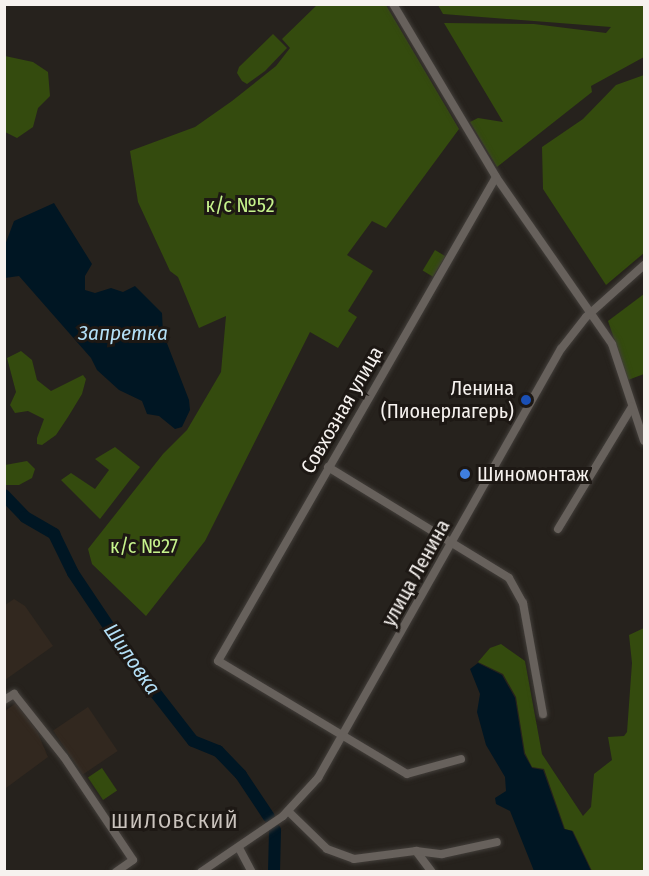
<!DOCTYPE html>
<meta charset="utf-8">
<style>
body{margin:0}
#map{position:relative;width:649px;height:876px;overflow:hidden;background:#26221d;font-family:"Fira Sans Condensed",sans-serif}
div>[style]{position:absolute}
.built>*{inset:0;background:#32281f;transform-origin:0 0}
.green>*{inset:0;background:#344b0e;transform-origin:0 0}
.water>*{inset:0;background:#001623}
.river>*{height:12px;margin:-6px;padding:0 6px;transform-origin:6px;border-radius:6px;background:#001623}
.roads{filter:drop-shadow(0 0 2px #423e3a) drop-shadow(0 0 2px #423e3a)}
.minor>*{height:8px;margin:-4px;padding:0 4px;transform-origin:4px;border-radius:4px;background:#67615c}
.dots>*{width:16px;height:16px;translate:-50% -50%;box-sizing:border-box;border:3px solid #1d1814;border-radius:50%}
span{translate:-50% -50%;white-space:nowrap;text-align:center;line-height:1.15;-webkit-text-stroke:6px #1d1814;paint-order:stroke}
.park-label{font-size:20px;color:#c6f38c}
.poi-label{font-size:20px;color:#f6f2ef}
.right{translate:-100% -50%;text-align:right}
.left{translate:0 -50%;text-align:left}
.street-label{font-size:20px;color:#f6f2ef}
.water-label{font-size:21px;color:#b3dff6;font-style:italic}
.neighbourhood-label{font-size:21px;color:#cbc4be;letter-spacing:1.5px}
.frame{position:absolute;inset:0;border:6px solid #f6f2ef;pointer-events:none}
</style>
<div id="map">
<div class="built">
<i style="clip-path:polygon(14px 599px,25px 606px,53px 646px,5px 680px,5px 605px)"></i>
<i style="clip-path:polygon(16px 703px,37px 731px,48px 757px,6px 788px,5px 711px)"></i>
<i style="left:88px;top:707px;width:53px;height:42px;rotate:56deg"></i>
</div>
<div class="green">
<i style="clip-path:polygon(318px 4px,386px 5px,459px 129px,386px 228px,372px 221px,347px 255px,373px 271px,348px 311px,357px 317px,338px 348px,310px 332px,205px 541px,146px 616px,92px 564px,88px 549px,163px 454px,187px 430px,221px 372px,226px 316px,199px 328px,178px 277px,170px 271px,138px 202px,130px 151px,195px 127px,232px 101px,276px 66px,290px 48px,282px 39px)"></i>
<i style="clip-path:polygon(438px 5px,644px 5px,644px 57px,591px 86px,592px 92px,497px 167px,470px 122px,478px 118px,503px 122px,444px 23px,534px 24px,606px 33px,611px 27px,443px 14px)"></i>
<i style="clip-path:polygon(273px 34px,287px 48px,265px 71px,247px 84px,242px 81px,237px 73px,239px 67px)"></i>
<i style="clip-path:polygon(5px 56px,33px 62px,48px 72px,50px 96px,38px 108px,33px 127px,17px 138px,5px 132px)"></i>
<i style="clip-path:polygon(644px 75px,644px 253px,606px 285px,543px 189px,542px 147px,583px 119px,616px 85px)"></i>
<i style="left:435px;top:250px;width:12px;height:24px;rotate:31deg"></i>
<i style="clip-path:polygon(644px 294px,644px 374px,628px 380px,608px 321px)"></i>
<i style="clip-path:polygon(21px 351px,32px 360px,37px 380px,51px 391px,83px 375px,86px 379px,82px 394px,68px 417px,56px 435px,42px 445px,37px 444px,37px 438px,44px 419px,28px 411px,15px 413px,10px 405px,16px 392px,7px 358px)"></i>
<i style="clip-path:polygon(115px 447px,140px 467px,100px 519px,61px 480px,71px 473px,95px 489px,109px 470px,95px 459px)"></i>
<i style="clip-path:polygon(27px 461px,35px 469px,32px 478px,19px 485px,5px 485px,5px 465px)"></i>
<i style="clip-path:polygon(644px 628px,644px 871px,592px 871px,573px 831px,565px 829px,544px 769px,532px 767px,525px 753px,516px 697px,503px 674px,478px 662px,490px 648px,501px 644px,525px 661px,542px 754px,583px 816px,591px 807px,594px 774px,612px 760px,608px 737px,624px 736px,627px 732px,632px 663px,629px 635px)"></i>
<i style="left:102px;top:768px;width:27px;height:17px;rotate:56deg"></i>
</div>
<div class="water">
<i style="clip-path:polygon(54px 203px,92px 264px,85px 276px,85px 290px,95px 293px,111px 288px,123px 292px,135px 286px,162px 313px,163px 333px,189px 400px,190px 410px,182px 427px,175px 429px,159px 416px,147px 414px,142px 401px,119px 390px,97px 370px,91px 358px,19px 276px,5px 278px,5px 245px,14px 221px)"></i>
<i style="clip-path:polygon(478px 663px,502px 675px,515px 698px,524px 754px,532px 768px,543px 770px,564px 829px,572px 831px,591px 871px,534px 871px,510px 811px,496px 804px,495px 798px,506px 791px,505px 777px,486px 745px,477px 712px,480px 694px,470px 669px)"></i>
</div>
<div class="river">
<i style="left:4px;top:495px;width:30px;rotate:46deg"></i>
<i style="left:25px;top:517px;width:34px;rotate:30deg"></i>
<i style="left:54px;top:534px;width:43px;rotate:64deg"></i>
<i style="left:73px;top:573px;width:120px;rotate:56.2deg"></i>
<i style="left:140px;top:673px;width:86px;rotate:52.1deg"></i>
<i style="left:193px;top:741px;width:27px;rotate:22deg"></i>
<i style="left:218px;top:751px;width:33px;rotate:46deg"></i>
<i style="left:241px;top:775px;width:50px;rotate:56.3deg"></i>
<i style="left:274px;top:872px;width:42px;rotate:-88.6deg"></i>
</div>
<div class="roads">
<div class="minor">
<i style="left:393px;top:4px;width:201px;rotate:59.2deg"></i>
<i style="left:496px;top:177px;width:203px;rotate:55.2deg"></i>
<i style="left:612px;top:344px;width:102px;rotate:71.7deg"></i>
<i style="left:328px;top:467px;width:212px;rotate:31.5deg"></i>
<i style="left:509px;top:578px;width:29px;rotate:61deg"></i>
<i style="left:523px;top:603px;width:113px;rotate:79.8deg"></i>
<i style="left:558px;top:529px;width:143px;rotate:-58.8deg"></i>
<i style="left:4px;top:700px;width:12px;rotate:-31deg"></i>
<i style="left:14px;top:694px;width:80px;rotate:51.6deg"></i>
<i style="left:64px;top:757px;width:124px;rotate:56.2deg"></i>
<i style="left:133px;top:860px;width:21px;rotate:145deg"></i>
<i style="left:461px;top:759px;width:56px;rotate:164.5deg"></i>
<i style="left:407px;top:774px;width:220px;rotate:-149.1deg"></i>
<i style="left:218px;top:661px;width:558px;rotate:-60.13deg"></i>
<i style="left:288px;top:811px;width:54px;rotate:44.3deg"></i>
<i style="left:327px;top:849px;width:29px;rotate:20deg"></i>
<i style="left:354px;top:859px;width:63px;rotate:-7.4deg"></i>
<i style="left:416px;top:851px;width:26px;rotate:53deg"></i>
<i style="left:239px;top:848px;width:27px;rotate:62deg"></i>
<i style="left:416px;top:851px;width:26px;rotate:7deg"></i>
<i style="left:442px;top:854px;width:56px;rotate:-12.3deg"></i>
<i style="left:201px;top:872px;width:99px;rotate:-34.3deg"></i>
<i style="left:283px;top:816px;width:52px;rotate:-47.4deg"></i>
<i style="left:318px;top:778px;width:493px;rotate:-60.5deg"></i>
<i style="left:561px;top:349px;width:41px;rotate:-52deg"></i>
<i style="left:586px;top:317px;width:78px;rotate:-41.9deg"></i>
</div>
</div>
<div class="dots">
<i style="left:526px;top:400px;background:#1a4fb4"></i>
<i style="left:465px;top:474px;background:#3f7fe0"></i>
</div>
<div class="park-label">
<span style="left:240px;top:205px">к/с №52</span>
<span style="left:144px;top:546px">к/с №27</span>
</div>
<div class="poi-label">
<span class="right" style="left:514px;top:400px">Ленина<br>(Пионерлагерь)</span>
<span class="left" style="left:477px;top:474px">Шиномонтаж</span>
</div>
<div class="street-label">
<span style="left:342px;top:410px;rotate:-60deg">Совхозная улица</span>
<span style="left:416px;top:573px;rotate:-61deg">улица Ленина</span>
</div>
<div class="water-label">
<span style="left:123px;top:333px">Запретка</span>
<span style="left:132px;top:659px;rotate:55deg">Шиловка</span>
</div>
<div class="neighbourhood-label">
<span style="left:175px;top:821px">ШИЛОВСКИЙ</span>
</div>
<div class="frame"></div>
</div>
